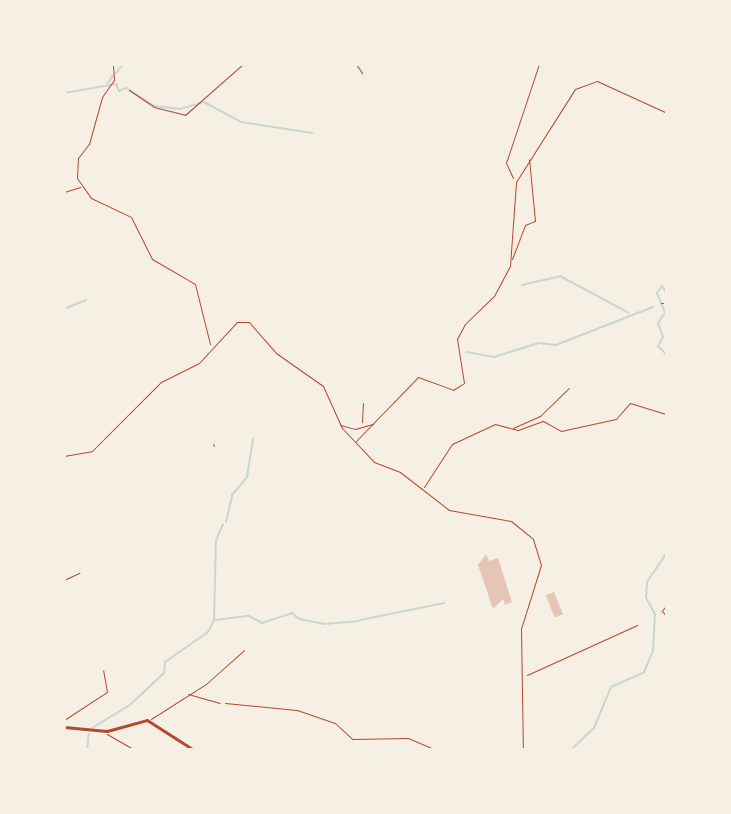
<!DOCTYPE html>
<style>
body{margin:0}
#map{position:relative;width:731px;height:814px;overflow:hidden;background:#f6efe4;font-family:"Space Grotesk",sans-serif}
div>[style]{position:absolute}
.stream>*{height:2px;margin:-1px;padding:0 1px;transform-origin:1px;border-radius:1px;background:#c9d6d2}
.building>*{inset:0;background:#e6c5b7;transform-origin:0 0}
.path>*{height:1px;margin:-0.5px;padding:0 0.5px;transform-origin:0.5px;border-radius:0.5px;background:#b5482f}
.service>*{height:1px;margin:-0.5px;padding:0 0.5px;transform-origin:0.5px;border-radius:0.5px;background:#b5482f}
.minor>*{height:1px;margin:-0.5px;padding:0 0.5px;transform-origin:0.5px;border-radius:0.5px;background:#b5482f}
.primary>*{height:3px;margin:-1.5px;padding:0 1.5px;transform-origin:1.5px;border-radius:1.5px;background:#b5482f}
span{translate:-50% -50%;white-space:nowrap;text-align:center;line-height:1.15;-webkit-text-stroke:8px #f6efe4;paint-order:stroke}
.frame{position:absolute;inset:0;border:66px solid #f6efe4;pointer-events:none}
</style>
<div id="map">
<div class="stream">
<i style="left:116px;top:73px;width:11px;rotate:-52deg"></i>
<i style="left:108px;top:83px;width:9px;rotate:-58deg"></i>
<i style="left:64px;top:93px;width:53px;rotate:-9.8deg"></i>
<i style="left:116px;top:84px;width:8px;rotate:67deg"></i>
<i style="left:119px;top:91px;width:8px;rotate:-23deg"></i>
<i style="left:126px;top:88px;width:34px;rotate:32deg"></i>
<i style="left:155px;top:106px;width:25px;rotate:7deg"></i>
<i style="left:180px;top:109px;width:25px;rotate:-16deg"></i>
<i style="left:204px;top:102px;width:42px;rotate:28.4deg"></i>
<i style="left:241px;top:122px;width:72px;rotate:8.8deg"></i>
<i style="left:667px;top:275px;width:1px;rotate:90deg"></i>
<i style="left:522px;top:285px;width:39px;rotate:-13deg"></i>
<i style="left:560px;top:276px;width:78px;rotate:28.2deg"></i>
<i style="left:667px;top:294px;width:9px;rotate:-122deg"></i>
<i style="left:662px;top:286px;width:9px;rotate:126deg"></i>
<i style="left:657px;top:293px;width:22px;rotate:68deg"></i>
<i style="left:665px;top:313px;width:12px;rotate:125deg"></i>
<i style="left:658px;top:323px;width:15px;rotate:70deg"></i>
<i style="left:663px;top:337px;width:10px;rotate:119deg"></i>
<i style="left:658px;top:346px;width:13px;rotate:45deg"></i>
<i style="left:64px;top:309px;width:24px;rotate:-22deg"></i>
<i style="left:466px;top:352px;width:28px;rotate:10deg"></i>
<i style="left:494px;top:357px;width:47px;rotate:-17.3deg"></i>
<i style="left:539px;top:343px;width:17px;rotate:7deg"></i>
<i style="left:556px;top:345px;width:104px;rotate:-21.4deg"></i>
<i style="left:226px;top:522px;width:28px;rotate:-77deg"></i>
<i style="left:232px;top:495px;width:23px;rotate:-50deg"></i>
<i style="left:247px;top:477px;width:39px;rotate:-81deg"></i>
<i style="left:655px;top:614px;width:18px;rotate:-119deg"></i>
<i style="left:646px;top:598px;width:16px;rotate:-86deg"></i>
<i style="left:647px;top:582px;width:36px;rotate:-56deg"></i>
<i style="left:299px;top:619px;width:25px;rotate:11deg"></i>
<i style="left:324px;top:624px;width:35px;rotate:-5deg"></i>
<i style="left:215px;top:620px;width:34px;rotate:-7deg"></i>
<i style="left:249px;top:616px;width:15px;rotate:28deg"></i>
<i style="left:262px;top:623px;width:32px;rotate:-18deg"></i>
<i style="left:292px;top:613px;width:8px;rotate:40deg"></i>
<i style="left:360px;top:620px;width:86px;rotate:-11.4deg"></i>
<i style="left:92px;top:728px;width:44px;rotate:-31.2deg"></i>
<i style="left:130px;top:705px;width:47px;rotate:-43.3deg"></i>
<i style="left:164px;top:673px;width:11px;rotate:-85deg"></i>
<i style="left:165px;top:662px;width:52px;rotate:-34.9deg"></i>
<i style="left:208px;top:632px;width:13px;rotate:-63deg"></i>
<i style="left:214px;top:620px;width:80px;rotate:-88.6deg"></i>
<i style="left:216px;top:540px;width:17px;rotate:-66deg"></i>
<i style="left:88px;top:738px;width:4px;rotate:-76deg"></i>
<i style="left:87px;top:750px;width:10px;rotate:-84deg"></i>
<i style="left:571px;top:750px;width:32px;rotate:-44deg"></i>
<i style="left:594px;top:728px;width:44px;rotate:-67.5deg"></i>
<i style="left:611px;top:687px;width:36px;rotate:-24deg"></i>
<i style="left:644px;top:672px;width:23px;rotate:-67deg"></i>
<i style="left:653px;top:651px;width:36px;rotate:-87deg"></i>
</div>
<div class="building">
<i style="clip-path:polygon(486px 554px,489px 561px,498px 558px,512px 602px,505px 605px,503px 599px,493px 609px,478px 565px)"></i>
<i style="left:554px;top:592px;width:24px;height:9px;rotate:68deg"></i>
</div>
<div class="path">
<i style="left:356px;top:64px;width:11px;rotate:56deg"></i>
<i style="left:129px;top:90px;width:30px;rotate:34deg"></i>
<i style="left:154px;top:107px;width:32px;rotate:14deg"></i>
<i style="left:185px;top:115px;width:77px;rotate:-41.3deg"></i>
<i style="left:513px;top:178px;width:17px;rotate:-115deg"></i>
<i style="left:506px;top:163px;width:104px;rotate:-71.6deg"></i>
<i style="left:362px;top:422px;width:19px;rotate:-87deg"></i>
<i style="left:213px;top:444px;width:2px;rotate:63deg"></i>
<i style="left:527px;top:675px;width:121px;rotate:-24.4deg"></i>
<i style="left:225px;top:703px;width:72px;rotate:5.6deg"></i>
<i style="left:297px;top:710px;width:40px;rotate:18.9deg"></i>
<i style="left:335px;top:723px;width:23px;rotate:43deg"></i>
<i style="left:352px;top:739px;width:56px;rotate:-1deg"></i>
<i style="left:408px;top:738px;width:30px;rotate:23deg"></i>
</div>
<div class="service">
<i style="left:512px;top:259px;width:36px;rotate:-69deg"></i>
<i style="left:525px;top:225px;width:11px;rotate:-22deg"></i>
<i style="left:535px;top:221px;width:62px;rotate:-95.5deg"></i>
<i style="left:513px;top:428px;width:30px;rotate:-24deg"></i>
<i style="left:540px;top:416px;width:40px;rotate:-44deg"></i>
<i style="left:64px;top:580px;width:17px;rotate:-25deg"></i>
<i style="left:667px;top:604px;width:9px;rotate:126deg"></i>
<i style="left:662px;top:611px;width:8px;rotate:50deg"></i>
<i style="left:188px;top:694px;width:33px;rotate:16deg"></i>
</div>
<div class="minor">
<i style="left:77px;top:177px;width:19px;rotate:-87deg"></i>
<i style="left:78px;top:158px;width:18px;rotate:-52deg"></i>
<i style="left:89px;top:144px;width:49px;rotate:-74.5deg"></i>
<i style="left:102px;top:97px;width:21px;rotate:-55deg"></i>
<i style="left:114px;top:80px;width:16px;rotate:-94deg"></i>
<i style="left:77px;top:178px;width:24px;rotate:55deg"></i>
<i style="left:91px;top:198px;width:44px;rotate:25.4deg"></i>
<i style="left:131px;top:217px;width:47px;rotate:63.4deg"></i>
<i style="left:152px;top:259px;width:50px;rotate:30.2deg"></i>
<i style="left:195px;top:284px;width:62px;rotate:76deg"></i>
<i style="left:64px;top:192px;width:17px;rotate:-17deg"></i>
<i style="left:661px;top:303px;width:2px"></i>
<i style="left:340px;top:425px;width:16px;rotate:15deg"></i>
<i style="left:355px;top:429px;width:19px;rotate:-16deg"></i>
<i style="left:356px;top:441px;width:89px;rotate:-45.9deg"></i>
<i style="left:418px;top:377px;width:37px;rotate:20deg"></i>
<i style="left:453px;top:390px;width:13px;rotate:-32deg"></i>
<i style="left:464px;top:383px;width:45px;rotate:-99deg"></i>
<i style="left:457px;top:339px;width:17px;rotate:-62deg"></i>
<i style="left:465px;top:324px;width:40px;rotate:-44deg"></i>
<i style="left:494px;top:296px;width:34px;rotate:-62deg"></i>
<i style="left:510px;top:266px;width:84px;rotate:-85.9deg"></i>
<i style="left:516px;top:182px;width:110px;rotate:-57.6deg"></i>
<i style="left:575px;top:89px;width:23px;rotate:-20deg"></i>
<i style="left:597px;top:81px;width:77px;rotate:24.6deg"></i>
<i style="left:64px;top:456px;width:28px;rotate:-10deg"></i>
<i style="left:92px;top:451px;width:98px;rotate:-45deg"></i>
<i style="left:161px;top:382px;width:42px;rotate:-26.6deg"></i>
<i style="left:199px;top:363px;width:56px;rotate:-47.2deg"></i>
<i style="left:237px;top:322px;width:12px"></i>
<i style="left:249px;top:322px;width:41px;rotate:48.9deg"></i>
<i style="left:276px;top:353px;width:57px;rotate:35.1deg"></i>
<i style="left:323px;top:386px;width:46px;rotate:65.7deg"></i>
<i style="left:342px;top:428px;width:47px;rotate:46.7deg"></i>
<i style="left:374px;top:462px;width:28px;rotate:21deg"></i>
<i style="left:400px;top:472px;width:62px;rotate:37.8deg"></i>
<i style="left:449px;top:510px;width:63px;rotate:10.1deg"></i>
<i style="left:511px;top:521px;width:28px;rotate:39deg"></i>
<i style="left:533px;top:539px;width:27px;rotate:73deg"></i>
<i style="left:541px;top:565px;width:67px;rotate:107.4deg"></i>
<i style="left:521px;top:629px;width:121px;rotate:89.1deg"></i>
<i style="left:424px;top:487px;width:51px;rotate:-56.9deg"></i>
<i style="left:452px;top:444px;width:47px;rotate:-24.9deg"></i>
<i style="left:495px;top:424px;width:24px;rotate:15deg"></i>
<i style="left:518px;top:430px;width:27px;rotate:-20deg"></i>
<i style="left:543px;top:421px;width:21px;rotate:29deg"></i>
<i style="left:561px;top:431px;width:56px;rotate:-12.3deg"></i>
<i style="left:616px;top:419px;width:21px;rotate:-49deg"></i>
<i style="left:630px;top:403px;width:39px;rotate:17deg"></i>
<i style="left:64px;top:698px;width:1px"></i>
<i style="left:151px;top:719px;width:65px;rotate:-32.5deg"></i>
<i style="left:206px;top:684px;width:51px;rotate:-41.8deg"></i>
<i style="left:64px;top:720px;width:51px;rotate:-33.1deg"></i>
<i style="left:107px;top:692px;width:22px;rotate:-100deg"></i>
<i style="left:107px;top:734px;width:32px;rotate:30deg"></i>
</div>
<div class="primary">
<i style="left:64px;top:727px;width:43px;rotate:5.3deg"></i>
<i style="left:107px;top:731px;width:41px;rotate:-15.4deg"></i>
<i style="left:147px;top:720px;width:56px;rotate:32.6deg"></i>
</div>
<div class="frame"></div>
</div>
